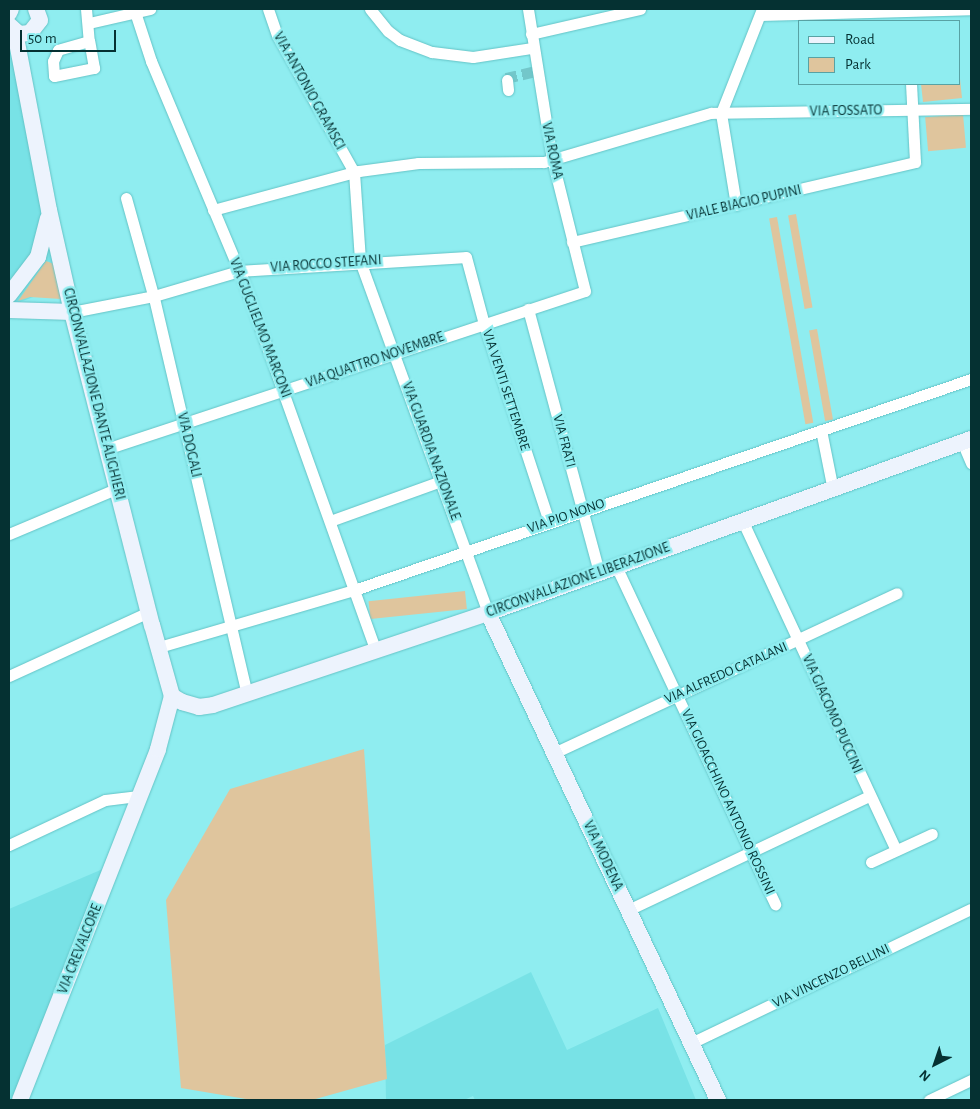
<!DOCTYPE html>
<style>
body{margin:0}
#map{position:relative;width:980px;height:1109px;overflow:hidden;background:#8fedf0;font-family:"Alegreya Sans",sans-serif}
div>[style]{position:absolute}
.built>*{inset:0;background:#78e2e6}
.green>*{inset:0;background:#dfc59d;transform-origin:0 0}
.street-tunnel>*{height:11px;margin-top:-5.5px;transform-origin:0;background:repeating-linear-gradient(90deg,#73c7ca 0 11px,transparent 0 16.5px)}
.roads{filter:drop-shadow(0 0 1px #64c3c6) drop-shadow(0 0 1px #64c3c6)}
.street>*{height:11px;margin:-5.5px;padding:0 5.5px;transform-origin:5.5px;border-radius:5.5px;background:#fff}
.secondary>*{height:16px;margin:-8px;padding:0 8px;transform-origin:8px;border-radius:8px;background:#edf3fd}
span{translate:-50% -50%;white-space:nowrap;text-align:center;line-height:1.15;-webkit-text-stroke:5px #8fedf0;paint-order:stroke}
.street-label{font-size:14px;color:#053132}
.frame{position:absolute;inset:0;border:10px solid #053132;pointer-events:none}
.legend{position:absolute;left:798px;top:20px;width:162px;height:65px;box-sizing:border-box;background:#8fedf0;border:1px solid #58a2a4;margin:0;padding:6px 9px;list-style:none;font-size:15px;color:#053132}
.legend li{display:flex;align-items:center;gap:10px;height:25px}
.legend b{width:25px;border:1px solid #58a2a4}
.north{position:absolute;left:910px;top:1039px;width:50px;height:50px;-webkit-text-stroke:4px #8fedf0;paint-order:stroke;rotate:221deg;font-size:14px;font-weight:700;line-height:20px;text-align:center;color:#053132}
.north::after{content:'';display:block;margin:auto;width:18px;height:22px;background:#053132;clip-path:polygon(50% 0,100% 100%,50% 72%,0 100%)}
.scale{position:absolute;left:20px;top:30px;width:96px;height:22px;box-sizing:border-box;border:2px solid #053132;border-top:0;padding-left:6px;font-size:15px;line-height:18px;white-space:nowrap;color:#053132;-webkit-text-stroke:4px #8fedf0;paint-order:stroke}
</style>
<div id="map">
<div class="built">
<i style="clip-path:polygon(9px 29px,66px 285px,9px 306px)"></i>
<i style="clip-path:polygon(117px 863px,19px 1100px,9px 1100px,9px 909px)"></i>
<i style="clip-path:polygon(531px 972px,567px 1050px,658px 1008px,696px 1100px,475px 1100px,473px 1096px,464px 1100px,386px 1100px,385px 1045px)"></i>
</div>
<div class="green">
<i style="clip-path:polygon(959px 69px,962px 98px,923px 102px,921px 84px,959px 84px)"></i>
<i style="left:963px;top:114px;width:34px;height:38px;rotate:85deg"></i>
<i style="left:796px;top:214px;width:95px;height:8px;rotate:80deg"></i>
<i style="left:777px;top:217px;width:209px;height:8px;rotate:80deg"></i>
<i style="clip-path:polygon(46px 261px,54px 264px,61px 299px,30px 297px,18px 301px)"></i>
<i style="left:817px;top:329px;width:92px;height:8px;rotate:80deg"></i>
<i style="left:465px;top:591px;width:18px;height:97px;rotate:84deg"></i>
<i style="clip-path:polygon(364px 749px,387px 1079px,312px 1100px,252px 1100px,181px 1088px,166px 900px,230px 789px)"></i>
</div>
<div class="street-tunnel">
<i style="left:507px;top:80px;width:2px;rotate:-117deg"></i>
<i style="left:506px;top:78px;width:28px;rotate:-13deg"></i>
</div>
<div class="roads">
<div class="street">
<i style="left:86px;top:9px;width:32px;rotate:85deg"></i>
<i style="left:89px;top:41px;width:32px;rotate:164deg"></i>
<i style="left:58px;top:50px;width:12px;rotate:114deg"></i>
<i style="left:53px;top:61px;width:15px;rotate:86deg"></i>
<i style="left:54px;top:76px;width:41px;rotate:-11.3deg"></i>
<i style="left:94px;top:68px;width:27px;rotate:-100deg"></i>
<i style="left:268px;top:9px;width:28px;rotate:71deg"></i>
<i style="left:277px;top:35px;width:157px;rotate:60.7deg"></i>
<i style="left:354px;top:172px;width:89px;rotate:86.1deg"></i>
<i style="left:360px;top:261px;width:375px;rotate:70deg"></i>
<i style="left:370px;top:9px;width:28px;rotate:51deg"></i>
<i style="left:388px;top:31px;width:15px;rotate:37deg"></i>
<i style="left:400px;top:40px;width:34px;rotate:21deg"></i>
<i style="left:432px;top:52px;width:41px;rotate:7deg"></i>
<i style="left:473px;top:57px;width:60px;rotate:-8.7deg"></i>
<i style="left:135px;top:12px;width:52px;rotate:71.9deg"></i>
<i style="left:151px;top:61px;width:238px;rotate:67.2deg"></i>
<i style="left:243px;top:280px;width:392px;rotate:70.3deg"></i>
<i style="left:760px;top:15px;width:210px;rotate:-1.6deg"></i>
<i style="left:89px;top:23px;width:63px;rotate:-12.9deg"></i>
<i style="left:531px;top:34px;width:112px;rotate:-12.9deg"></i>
<i style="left:507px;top:80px;width:10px;rotate:84deg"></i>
<i style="left:126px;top:198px;width:104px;rotate:74.4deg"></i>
<i style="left:154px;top:298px;width:407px;rotate:76.8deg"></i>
<i style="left:736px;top:205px;width:93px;rotate:-99.3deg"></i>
<i style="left:721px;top:113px;width:112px;rotate:-68.5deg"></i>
<i style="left:213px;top:210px;width:151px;rotate:-15deg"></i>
<i style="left:359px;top:171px;width:60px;rotate:-7.7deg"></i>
<i style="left:418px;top:163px;width:126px;rotate:-0.5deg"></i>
<i style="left:544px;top:162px;width:174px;rotate:-16.4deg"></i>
<i style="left:711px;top:113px;width:260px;rotate:-0.9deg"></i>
<i style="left:572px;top:242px;width:352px;rotate:-13.1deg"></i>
<i style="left:915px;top:162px;width:78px;rotate:-92.9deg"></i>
<i style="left:528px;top:309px;width:272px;rotate:74.9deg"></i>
<i style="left:72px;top:312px;width:84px;rotate:-11deg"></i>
<i style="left:154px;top:296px;width:89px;rotate:-16.4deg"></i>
<i style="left:239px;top:271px;width:227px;rotate:-3.5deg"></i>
<i style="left:466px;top:257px;width:69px;rotate:75deg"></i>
<i style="left:484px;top:324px;width:208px;rotate:71.8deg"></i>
<i style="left:821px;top:430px;width:61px;rotate:78.7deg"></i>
<i style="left:963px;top:444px;width:21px;rotate:67deg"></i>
<i style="left:109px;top:448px;width:501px;rotate:-18.25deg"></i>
<i style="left:585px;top:291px;width:136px;rotate:-104deg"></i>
<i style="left:552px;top:159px;width:152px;rotate:-99.1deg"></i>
<i style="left:330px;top:521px;width:118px;rotate:-19.8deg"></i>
<i style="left:743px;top:522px;width:362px;rotate:65deg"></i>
<i style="left:9px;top:534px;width:118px;rotate:-22.9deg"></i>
<i style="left:616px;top:566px;width:374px;rotate:64.8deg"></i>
<i style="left:159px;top:647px;width:203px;rotate:-16.3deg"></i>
<i style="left:354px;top:590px;width:652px;rotate:-18.88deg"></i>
<i style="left:9px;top:676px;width:154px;rotate:-24.6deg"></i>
<i style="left:554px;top:753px;width:378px;rotate:-25deg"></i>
<i style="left:9px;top:845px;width:106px;rotate:-25.1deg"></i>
<i style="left:105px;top:800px;width:34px;rotate:-7deg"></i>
<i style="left:871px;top:862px;width:67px;rotate:-24.7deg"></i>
<i style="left:628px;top:910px;width:267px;rotate:-25.3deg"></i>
<i style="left:691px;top:1043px;width:310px;rotate:-25.6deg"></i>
<i style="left:929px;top:1100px;width:47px;rotate:-25.5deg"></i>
</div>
<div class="secondary">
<i style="left:9px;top:13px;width:4px;rotate:-63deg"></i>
<i style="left:9px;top:25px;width:13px;rotate:42deg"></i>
<i style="left:19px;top:34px;width:11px;rotate:-5deg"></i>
<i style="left:30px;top:33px;width:16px;rotate:-52deg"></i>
<i style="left:40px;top:20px;width:12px;rotate:-110deg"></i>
<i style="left:15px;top:32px;width:181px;rotate:79.2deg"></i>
<i style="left:49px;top:210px;width:105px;rotate:77.3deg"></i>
<i style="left:72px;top:312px;width:323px;rotate:75.7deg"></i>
<i style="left:152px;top:625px;width:74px;rotate:74.3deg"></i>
<i style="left:172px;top:696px;width:12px;rotate:31deg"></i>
<i style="left:182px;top:702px;width:18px;rotate:16deg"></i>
<i style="left:199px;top:707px;width:14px;rotate:-8deg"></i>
<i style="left:213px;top:705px;width:290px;rotate:-18.5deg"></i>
<i style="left:488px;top:613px;width:513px;rotate:-19.81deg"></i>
<i style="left:9px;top:295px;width:48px;rotate:-52.7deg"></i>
<i style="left:38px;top:257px;width:40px;rotate:-75.6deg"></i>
<i style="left:9px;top:310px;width:63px;rotate:1.8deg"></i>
<i style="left:488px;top:613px;width:539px;rotate:64.72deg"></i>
<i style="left:20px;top:1100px;width:377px;rotate:-68.5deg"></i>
<i style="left:158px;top:749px;width:55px;rotate:-75.2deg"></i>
</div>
</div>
<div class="street-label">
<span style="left:309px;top:91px;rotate:61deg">VIA ANTONIO GRAMSCI</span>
<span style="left:846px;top:111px;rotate:-1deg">VIA FOSSATO</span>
<span style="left:552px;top:151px;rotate:78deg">VIA ROMA</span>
<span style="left:744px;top:203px;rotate:-13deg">VIALE BIAGIO PUPINI</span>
<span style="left:326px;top:264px;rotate:-4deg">VIA ROCCO STEFANI</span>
<span style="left:260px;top:328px;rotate:69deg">VIA GUGLIELMO MARCONI</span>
<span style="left:375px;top:360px;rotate:-19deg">VIA QUATTRO NOVEMBRE</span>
<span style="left:506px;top:390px;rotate:72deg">VIA VENTI SETTEMBRE</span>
<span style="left:94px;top:394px;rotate:76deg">CIRCONVALLAZIONE DANTE ALIGHIERI</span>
<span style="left:564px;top:441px;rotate:75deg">VIA FRATI</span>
<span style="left:189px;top:445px;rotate:77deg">VIA DOGALI</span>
<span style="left:431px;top:451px;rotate:70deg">VIA GUARDIA NAZIONALE</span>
<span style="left:566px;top:516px;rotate:-19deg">VIA PIO NONO</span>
<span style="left:578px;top:580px;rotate:-20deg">CIRCONVALLAZIONE LIBERAZIONE</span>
<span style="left:726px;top:673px;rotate:-24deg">VIA ALFREDO CATALANI</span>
<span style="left:832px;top:714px;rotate:66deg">VIA GIACOMO PUCCINI</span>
<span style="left:728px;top:802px;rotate:65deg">VIA GIOACCHINO ANTONIO ROSSINI</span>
<span style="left:603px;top:856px;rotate:65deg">VIA MODENA</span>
<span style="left:80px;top:949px;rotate:-68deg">VIA CREVALCORE</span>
<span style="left:831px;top:976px;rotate:-26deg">VIA VINCENZO BELLINI</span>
</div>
<div class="frame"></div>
<ul class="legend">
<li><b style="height:6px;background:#edf3fd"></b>Road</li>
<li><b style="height:14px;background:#dfc59d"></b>Park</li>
</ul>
<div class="north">N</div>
<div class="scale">50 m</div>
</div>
